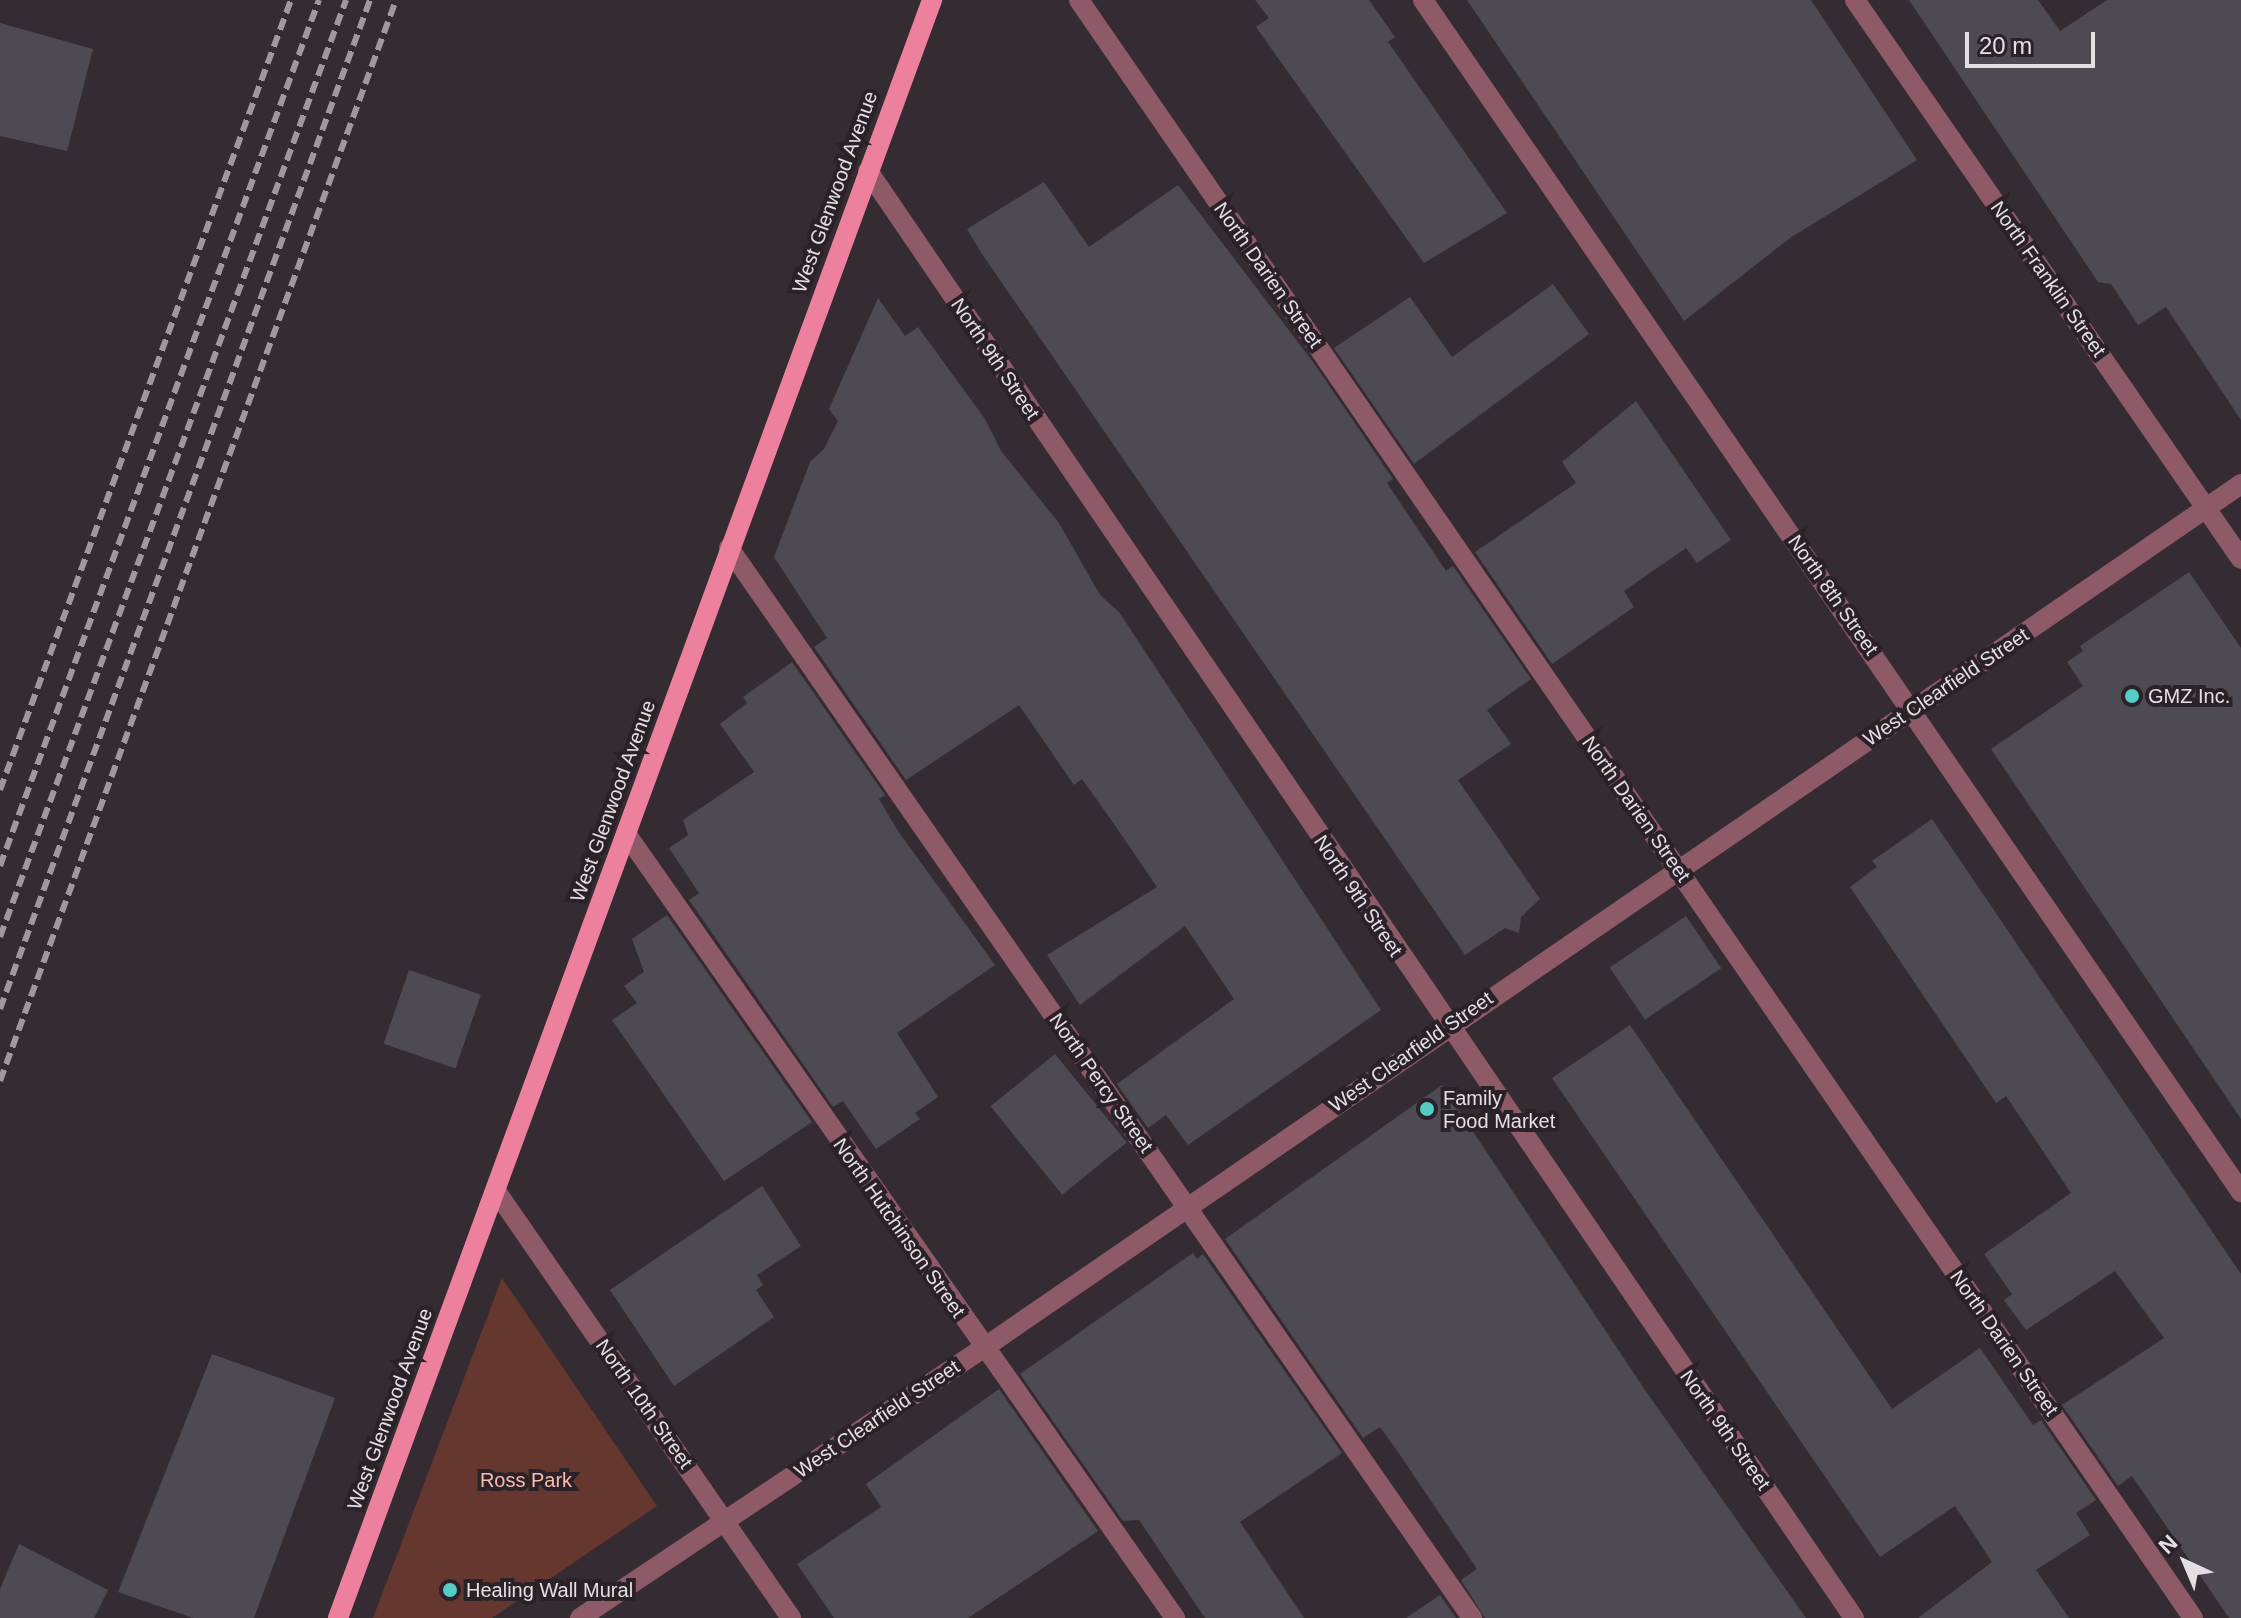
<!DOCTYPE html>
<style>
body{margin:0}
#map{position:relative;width:2241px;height:1618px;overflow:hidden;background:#342c32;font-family:Arial,sans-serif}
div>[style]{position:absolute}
.green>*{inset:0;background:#65372e}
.building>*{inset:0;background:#4e4a54;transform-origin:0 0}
.minor>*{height:20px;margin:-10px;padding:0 10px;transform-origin:10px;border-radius:10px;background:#8f5a67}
.major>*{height:20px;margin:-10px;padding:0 10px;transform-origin:10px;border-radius:10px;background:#ed809d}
.rail>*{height:6px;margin-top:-3px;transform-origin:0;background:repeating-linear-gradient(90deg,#9f989d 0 12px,transparent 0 18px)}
.dots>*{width:22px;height:22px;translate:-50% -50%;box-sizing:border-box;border:4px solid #2a2228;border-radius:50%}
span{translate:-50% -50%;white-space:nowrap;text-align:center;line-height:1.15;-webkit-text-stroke:8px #2a2228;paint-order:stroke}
.street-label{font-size:20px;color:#e5dfe4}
.poi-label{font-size:20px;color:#e5dfe4}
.left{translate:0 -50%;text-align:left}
.park-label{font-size:20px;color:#fcbbad}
.north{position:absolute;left:2145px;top:1522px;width:80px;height:80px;-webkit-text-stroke:6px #2a2228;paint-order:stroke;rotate:316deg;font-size:22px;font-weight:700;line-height:32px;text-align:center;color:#e5dfe4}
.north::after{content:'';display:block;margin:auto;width:28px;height:36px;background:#e5dfe4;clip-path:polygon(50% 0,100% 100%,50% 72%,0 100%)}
.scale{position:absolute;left:1965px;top:32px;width:130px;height:36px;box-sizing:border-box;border:4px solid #e5dfe4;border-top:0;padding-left:10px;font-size:24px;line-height:28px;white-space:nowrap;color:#e5dfe4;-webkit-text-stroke:6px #2a2228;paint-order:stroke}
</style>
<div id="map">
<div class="green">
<i style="clip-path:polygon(502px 1278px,657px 1506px,492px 1618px,373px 1618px)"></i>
</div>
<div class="building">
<i style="clip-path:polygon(1255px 0,1369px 0,1395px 37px,1388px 42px,1507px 213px,1424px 263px,1256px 27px,1269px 18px)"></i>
<i style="clip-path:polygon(1467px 0,1811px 0,1917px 160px,1790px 238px,1684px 321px)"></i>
<i style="clip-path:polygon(1909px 0,2038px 0,2060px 31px,2107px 0,2241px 0,2241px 420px,2166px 307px,2138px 325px,2111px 284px,2098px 282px)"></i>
<i style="clip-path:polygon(0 23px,93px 49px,67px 151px,0 136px)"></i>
<i style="clip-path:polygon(1044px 182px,1089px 247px,1178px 185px,1313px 362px,1393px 479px,1387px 483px,1446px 571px,1453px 566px,1531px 679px,1487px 710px,1511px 744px,1458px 780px,1540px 899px,1521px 917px,1519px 933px,1505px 928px,1465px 955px,982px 254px,967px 229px)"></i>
<i style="clip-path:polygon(1553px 284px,1589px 334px,1414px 464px,1334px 348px,1410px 297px,1452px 357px)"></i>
<i style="clip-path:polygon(878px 298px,905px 336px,918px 327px,985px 419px,1001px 451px,1059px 523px,1100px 595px,1119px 612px,1381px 1010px,1188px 1145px,1166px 1115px,1148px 1128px,1117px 1084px,1234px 999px,1185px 926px,1080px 1005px,1047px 955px,1157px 887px,1112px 821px,1082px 779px,1074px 785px,1019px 705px,906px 780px,814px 647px,827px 638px,774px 557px,810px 462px,824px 449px,838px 421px,829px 409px)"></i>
<i style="clip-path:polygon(1636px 401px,1731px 540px,1697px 563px,1686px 548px,1624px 591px,1634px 607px,1552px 664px,1475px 552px,1576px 483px,1562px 462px)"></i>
<i style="clip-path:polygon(2189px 572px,2241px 648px,2241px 1119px,1991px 749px,2083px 686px,2067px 662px,2083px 651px,2080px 646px)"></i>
<i style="clip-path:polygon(792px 662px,885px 795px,879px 799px,898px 831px,995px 965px,897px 1033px,938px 1097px,915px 1113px,920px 1119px,876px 1149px,843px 1101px,833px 1107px,689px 900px,699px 893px,669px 848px,688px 835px,683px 820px,754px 772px,720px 724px,747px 703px,743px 697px)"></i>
<i style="clip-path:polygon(1932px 819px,2241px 1274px,2241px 1618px,2229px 1618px,2132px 1476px,2118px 1486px,2062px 1405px,2164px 1338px,2115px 1271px,2026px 1330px,2004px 1300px,2012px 1294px,1984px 1254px,2071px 1193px,2006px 1096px,1996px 1103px,1850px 887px,1877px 867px,1872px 861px)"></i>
<i style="clip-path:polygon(667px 915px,812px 1122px,724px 1181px,612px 1020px,637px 1003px,624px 986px,644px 972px,632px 939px)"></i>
<i style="left:1686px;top:916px;width:63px;height:92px;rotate:56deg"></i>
<i style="left:409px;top:970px;width:76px;height:78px;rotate:19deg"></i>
<i style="clip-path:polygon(1630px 1025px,1892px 1409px,1980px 1348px,2033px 1425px,2041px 1420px,2096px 1500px,2076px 1513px,2090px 1535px,2036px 1570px,2069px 1618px,1918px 1618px,1992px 1562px,1955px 1506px,1880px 1557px,1552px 1078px)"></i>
<i style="left:1055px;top:1054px;width:114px;height:83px;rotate:51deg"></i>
<i style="clip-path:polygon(1442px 1085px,1645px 1390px,1806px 1618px,1485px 1618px,1461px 1580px,1477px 1569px,1398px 1452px,1380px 1427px,1363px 1438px,1225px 1239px)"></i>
<i style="clip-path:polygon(762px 1186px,801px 1246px,757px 1275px,763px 1285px,756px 1290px,774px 1317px,674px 1386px,610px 1290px)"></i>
<i style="clip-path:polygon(1193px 1253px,1197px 1259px,1203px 1254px,1342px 1453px,1240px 1522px,1304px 1618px,1205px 1618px,1139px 1520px,1123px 1521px,1020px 1374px)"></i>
<i style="clip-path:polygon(212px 1354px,335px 1398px,254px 1618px,193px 1618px,118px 1592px)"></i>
<i style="clip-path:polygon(999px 1389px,1098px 1531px,968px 1618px,834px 1618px,797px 1564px,881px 1507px,866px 1484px)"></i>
<i style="clip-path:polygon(19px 1544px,108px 1590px,94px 1618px,0 1618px,0 1589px)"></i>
<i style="clip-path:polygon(1440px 1595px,1456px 1618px,1406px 1618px)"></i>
</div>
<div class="minor">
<i style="left:1079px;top:0;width:1964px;rotate:55.45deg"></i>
<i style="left:1423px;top:0;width:1446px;rotate:55.54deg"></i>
<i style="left:1855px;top:0;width:679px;rotate:55.37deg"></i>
<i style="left:868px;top:171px;width:1751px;rotate:55.73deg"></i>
<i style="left:729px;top:548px;width:1303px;rotate:55.22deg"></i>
<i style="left:627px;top:835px;width:956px;rotate:55.01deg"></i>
<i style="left:496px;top:1191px;width:519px;rotate:55.36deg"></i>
<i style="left:580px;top:1618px;width:487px;rotate:-33.8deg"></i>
<i style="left:985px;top:1347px;width:1524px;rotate:-34.49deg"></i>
</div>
<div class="major">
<i style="left:338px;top:1618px;width:1724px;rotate:-69.84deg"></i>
</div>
<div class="rail">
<i style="left:0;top:790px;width:842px;rotate:-69.78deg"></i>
<i style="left:0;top:866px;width:923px;rotate:-69.78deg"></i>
<i style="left:0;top:937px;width:999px;rotate:-69.73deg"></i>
<i style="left:0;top:1009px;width:1075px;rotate:-69.86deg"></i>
<i style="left:0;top:1081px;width:1151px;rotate:-69.88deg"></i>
</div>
<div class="dots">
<i style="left:2132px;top:696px;background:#54cdc7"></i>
<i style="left:1427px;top:1109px;background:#54cdc7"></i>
<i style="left:450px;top:1590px;background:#54cdc7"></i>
</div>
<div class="street-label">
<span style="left:835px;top:192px;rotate:-70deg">West Glenwood Avenue</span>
<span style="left:1268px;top:275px;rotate:55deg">North Darien Street</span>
<span style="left:2048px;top:279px;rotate:55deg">North Franklin Street</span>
<span style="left:995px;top:359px;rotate:56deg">North 9th Street</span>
<span style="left:1833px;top:595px;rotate:55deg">North 8th Street</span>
<span style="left:1946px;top:687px;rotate:-34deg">West Clearfield Street</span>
<span style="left:613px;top:801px;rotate:-70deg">West Glenwood Avenue</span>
<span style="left:1636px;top:809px;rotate:55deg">North Darien Street</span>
<span style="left:1358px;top:896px;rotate:56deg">North 9th Street</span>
<span style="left:1411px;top:1052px;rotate:-35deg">West Clearfield Street</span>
<span style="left:1101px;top:1083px;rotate:55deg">North Percy Street</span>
<span style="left:899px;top:1228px;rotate:55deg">North Hutchinson Street</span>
<span style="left:2004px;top:1343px;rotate:55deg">North Darien Street</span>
<span style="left:644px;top:1404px;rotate:55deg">North 10th Street</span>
<span style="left:390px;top:1409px;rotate:-70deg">West Glenwood Avenue</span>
<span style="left:877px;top:1419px;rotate:-34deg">West Clearfield Street</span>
<span style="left:1725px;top:1430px;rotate:55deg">North 9th Street</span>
</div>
<div class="poi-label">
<span class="left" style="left:2148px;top:696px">GMZ Inc.</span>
<span class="left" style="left:1443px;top:1110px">Family<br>Food Market</span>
<span class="left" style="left:466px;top:1590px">Healing Wall Mural</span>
</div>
<div class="park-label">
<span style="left:526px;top:1480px">Ross Park</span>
</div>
<div class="north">N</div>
<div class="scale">20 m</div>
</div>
